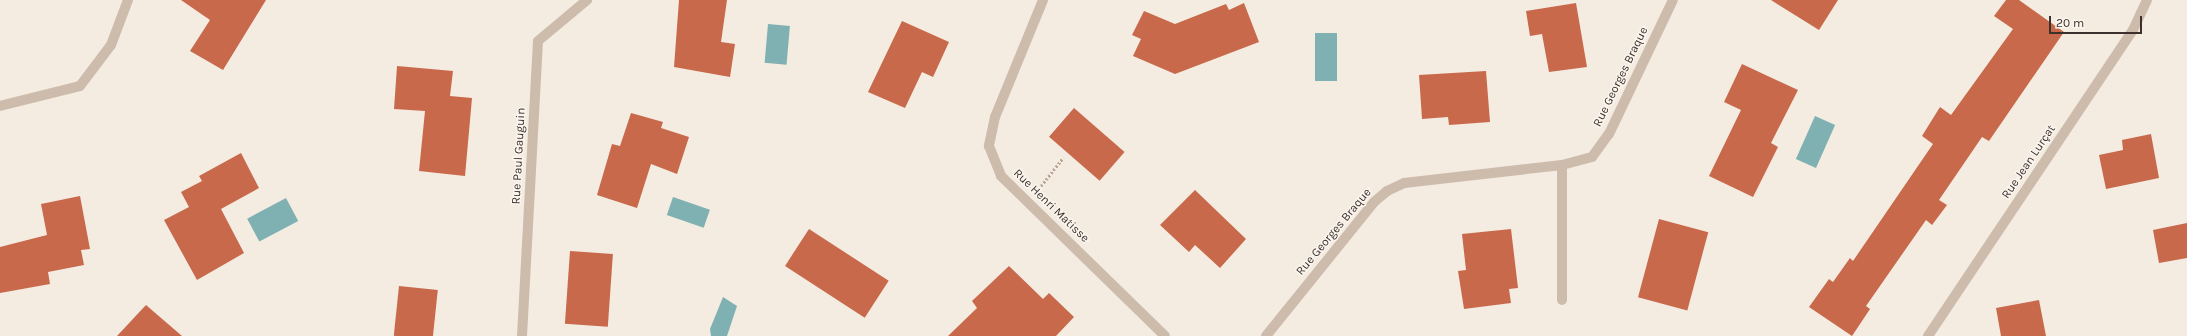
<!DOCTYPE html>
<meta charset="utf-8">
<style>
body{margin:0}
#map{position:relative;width:2187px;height:336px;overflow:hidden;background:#f4ebe1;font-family:Karla,sans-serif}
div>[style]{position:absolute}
.water>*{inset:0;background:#7fb0b2;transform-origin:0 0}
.building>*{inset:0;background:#c8694b;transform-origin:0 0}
.path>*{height:2.5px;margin-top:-1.25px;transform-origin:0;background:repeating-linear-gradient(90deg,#b9a596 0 2px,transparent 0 4px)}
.minor>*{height:10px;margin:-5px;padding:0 5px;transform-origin:5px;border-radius:5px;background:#cdbbac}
span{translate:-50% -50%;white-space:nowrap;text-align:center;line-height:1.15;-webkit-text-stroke:3px #fbf5ee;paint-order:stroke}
.street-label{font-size:12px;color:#3b302b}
.scale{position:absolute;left:2049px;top:16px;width:93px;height:18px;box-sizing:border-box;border:2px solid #3b302b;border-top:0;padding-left:5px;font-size:12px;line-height:14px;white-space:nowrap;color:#3b302b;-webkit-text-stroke:3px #fbf5ee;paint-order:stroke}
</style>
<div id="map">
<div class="water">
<i style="left:768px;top:24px;width:22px;height:39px;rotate:5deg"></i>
<i style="left:1315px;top:33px;width:22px;height:48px"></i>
<i style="left:1815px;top:116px;width:22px;height:47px;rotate:24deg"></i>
<i style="left:673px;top:197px;width:39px;height:19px;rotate:19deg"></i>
<i style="left:286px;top:198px;width:26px;height:44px;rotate:62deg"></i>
<i style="clip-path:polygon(723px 297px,737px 306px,727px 336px,711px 336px,710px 329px)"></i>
</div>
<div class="building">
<i style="clip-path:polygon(181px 0,266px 0,223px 70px,190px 51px,210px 20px)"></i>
<i style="clip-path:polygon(679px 0,727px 0,721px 42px,735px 44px,730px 77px,674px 67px)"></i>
<i style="clip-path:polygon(1771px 0,1838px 0,1819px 30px)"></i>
<i style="clip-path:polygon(2006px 0,2019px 0,2064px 32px,1989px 141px,1982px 137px,1939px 200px,1947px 205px,1932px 225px,1926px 220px,1866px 306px,1870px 309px,1852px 336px,1809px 307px,1829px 279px,1833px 282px,1850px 258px,1853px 261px,1933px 144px,1922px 136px,1940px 107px,1951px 115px,2013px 29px,1994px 16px)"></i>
<i style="clip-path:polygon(1244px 3px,1259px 42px,1175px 74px,1133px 56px,1141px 39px,1132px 35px,1144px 11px,1175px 24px,1226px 4px,1229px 10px)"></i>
<i style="clip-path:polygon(1576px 3px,1587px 67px,1549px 72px,1542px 34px,1530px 36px,1526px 11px)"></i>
<i style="clip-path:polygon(902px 21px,949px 42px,933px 77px,922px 72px,905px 108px,868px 92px)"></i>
<i style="clip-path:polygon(1742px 64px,1798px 90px,1771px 143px,1778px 147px,1753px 197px,1709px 176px,1741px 110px,1724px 102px)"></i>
<i style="clip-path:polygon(397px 66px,453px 71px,450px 96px,472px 98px,465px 176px,419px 171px,425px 111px,394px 109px)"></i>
<i style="clip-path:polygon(1486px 71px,1490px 122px,1449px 125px,1448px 117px,1422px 119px,1419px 75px)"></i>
<i style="left:1074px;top:108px;width:67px;height:38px;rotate:41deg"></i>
<i style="clip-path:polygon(631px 113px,663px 122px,661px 128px,689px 137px,677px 174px,651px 164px,637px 208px,597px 195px,612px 144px,620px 146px)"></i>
<i style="clip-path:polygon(2151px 134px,2159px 178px,2106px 189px,2099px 155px,2123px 150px,2122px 140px)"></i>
<i style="clip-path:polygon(241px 153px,259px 188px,221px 209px,244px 253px,197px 280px,164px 220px,189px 207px,181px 192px,202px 181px,199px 176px)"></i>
<i style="clip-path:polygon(1195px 190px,1246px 239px,1220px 268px,1195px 245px,1189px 252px,1160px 225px)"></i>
<i style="clip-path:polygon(80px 196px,90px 249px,81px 250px,84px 265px,48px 272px,50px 284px,0 293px,0 247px,47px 235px,41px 204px)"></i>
<i style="left:1659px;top:219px;width:51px;height:81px;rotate:15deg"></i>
<i style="clip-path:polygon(2187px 223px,2187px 258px,2159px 263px,2153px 230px)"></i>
<i style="left:809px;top:229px;width:95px;height:44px;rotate:33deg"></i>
<i style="clip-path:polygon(1511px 229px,1518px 288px,1509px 289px,1511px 303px,1464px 309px,1458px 271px,1466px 270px,1462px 234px)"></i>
<i style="left:570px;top:251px;width:43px;height:73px;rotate:4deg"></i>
<i style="clip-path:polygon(1009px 266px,1043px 299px,1049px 293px,1074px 317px,1056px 336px,948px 336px,977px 308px,972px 301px)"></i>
<i style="left:399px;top:286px;width:39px;height:50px;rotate:6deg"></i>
<i style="clip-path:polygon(2039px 300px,2046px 336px,2001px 336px,1996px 308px)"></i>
<i style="clip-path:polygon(146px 305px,182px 336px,117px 336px)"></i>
</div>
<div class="path">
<i style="left:1041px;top:186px;width:36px;rotate:-52deg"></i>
</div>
<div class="minor">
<i style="left:1043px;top:0;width:126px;rotate:112.3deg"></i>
<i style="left:995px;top:117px;width:30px;rotate:102deg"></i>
<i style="left:989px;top:146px;width:32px;rotate:68deg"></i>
<i style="left:1001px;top:176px;width:229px;rotate:44.3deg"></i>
<i style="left:0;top:106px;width:82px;rotate:-14deg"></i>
<i style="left:80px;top:86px;width:51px;rotate:-52.9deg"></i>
<i style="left:111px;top:45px;width:48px;rotate:-69.3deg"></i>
<i style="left:1562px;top:165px;width:135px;rotate:90deg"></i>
<i style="left:522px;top:336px;width:295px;rotate:-86.9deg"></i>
<i style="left:538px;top:41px;width:64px;rotate:-39.9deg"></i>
<i style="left:1266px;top:336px;width:172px;rotate:-51.1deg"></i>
<i style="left:1374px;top:202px;width:17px;rotate:-40deg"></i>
<i style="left:1387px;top:191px;width:19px;rotate:-25deg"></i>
<i style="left:1404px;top:183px;width:159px;rotate:-6.5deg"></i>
<i style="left:1562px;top:165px;width:31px;rotate:-15deg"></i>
<i style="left:1592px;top:157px;width:29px;rotate:-54deg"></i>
<i style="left:1609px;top:134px;width:148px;rotate:-64.5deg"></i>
<i style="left:1928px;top:336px;width:368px;rotate:-56.2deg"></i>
<i style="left:2133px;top:30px;width:33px;rotate:-65deg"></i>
</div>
<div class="street-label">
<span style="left:1621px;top:77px;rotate:-64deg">Rue Georges Braque</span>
<span style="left:519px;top:156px;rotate:-87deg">Rue Paul Gauguin</span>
<span style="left:2029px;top:162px;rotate:-56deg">Rue Jean Lurçat</span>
<span style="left:1051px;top:206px;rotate:44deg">Rue Henri Matisse</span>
<span style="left:1334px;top:232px;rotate:-50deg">Rue Georges Braque</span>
</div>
<div class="scale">20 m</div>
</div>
